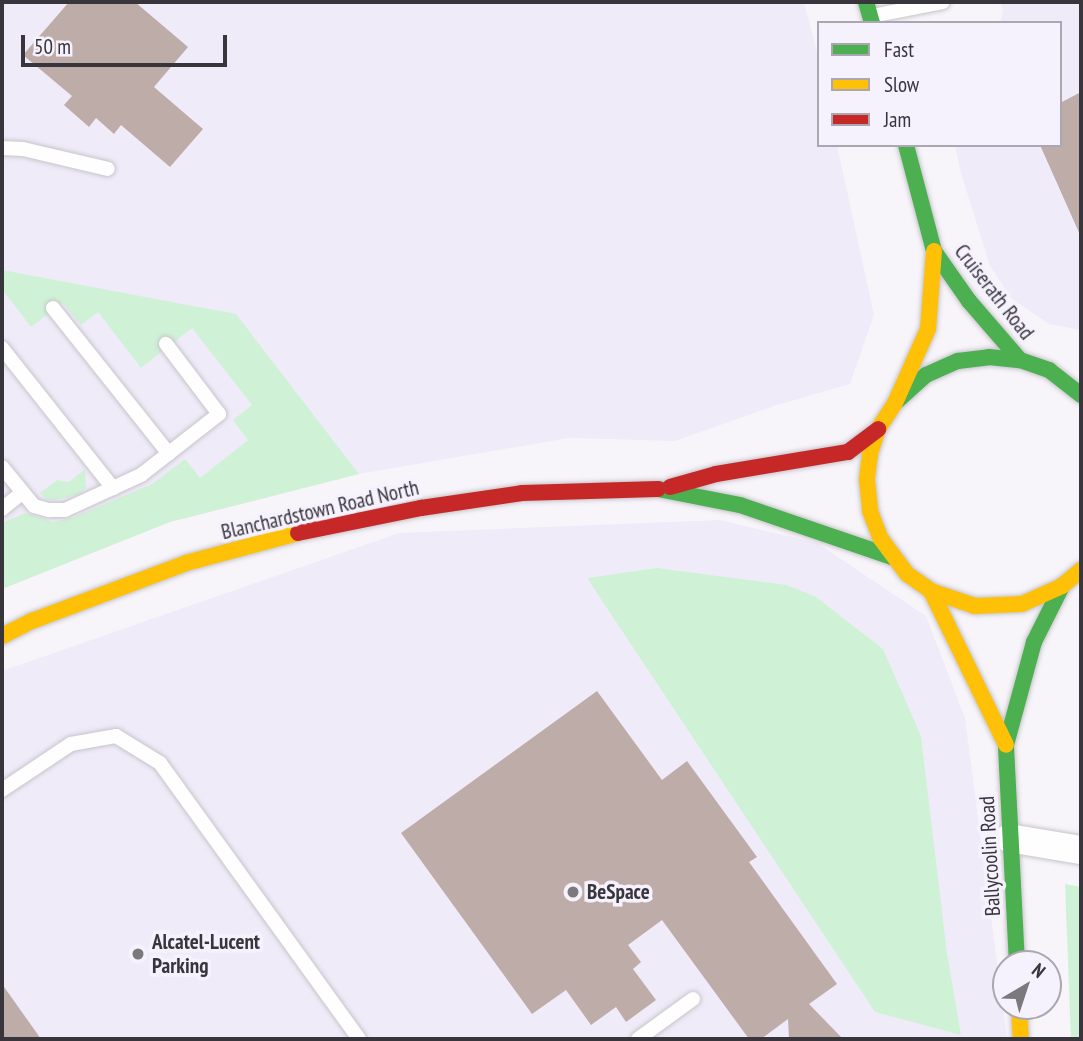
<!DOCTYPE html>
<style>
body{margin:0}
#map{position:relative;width:1083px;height:1041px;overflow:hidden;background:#f7f5fa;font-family:"PT Sans Narrow",sans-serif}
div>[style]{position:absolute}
.built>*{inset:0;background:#f0ebf9}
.green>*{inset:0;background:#cff2d7}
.building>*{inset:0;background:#beaca9}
.roads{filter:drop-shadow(0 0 2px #c7c5ca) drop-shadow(0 0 2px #c7c5ca)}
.lane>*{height:14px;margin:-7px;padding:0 7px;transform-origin:7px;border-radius:7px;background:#fefefe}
.street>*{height:28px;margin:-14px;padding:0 14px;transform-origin:14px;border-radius:14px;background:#fefefe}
.fast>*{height:16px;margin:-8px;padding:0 8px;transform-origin:8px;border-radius:8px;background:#4caf50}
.slow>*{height:16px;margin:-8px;padding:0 8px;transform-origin:8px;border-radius:8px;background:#ffc107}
.jam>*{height:16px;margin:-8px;padding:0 8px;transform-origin:8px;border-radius:8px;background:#c62828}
.dots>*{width:19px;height:19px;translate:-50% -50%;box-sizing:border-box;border:4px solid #f6f2fd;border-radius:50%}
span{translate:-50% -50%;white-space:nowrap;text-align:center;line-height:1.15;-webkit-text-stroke:7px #f6f2fd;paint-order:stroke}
.street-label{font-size:21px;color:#38363c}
.poi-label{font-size:21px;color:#38363c;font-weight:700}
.left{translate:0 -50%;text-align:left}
.frame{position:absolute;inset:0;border:4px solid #38363c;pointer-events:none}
.legend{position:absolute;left:817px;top:21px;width:245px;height:126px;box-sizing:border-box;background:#f6f2fd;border:2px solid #aaa7b0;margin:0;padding:9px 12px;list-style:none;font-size:21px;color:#38363c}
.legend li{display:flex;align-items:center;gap:14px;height:35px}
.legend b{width:35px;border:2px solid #aaa7b0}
.north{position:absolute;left:992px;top:950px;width:70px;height:70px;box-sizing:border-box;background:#f6f2fd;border:2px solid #aaa7b0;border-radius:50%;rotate:39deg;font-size:19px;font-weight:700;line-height:28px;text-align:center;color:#38363c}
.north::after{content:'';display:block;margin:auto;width:24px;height:32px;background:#7b797e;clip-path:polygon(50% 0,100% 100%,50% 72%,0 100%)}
.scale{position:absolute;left:21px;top:35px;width:206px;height:32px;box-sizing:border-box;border:4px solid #38363c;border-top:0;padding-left:9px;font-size:21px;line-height:24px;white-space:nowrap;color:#38363c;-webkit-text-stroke:5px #f6f2fd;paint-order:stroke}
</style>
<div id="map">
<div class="built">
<i style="clip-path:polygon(2px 2px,804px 2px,819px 59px,819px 145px,837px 145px,874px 315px,850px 384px,774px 406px,675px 441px,569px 438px,359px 474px,170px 522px,2px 589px)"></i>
<i style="clip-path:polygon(1000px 2px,1081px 2px,1081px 330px,1049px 324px,1012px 299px,990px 266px,960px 170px,955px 145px,1060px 145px,1060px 23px,1000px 23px,1003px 10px)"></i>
<i style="clip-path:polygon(720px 520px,817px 543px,926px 616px,965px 718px,1007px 1039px,2px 1039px,2px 671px,399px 533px)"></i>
</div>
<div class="green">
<i style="clip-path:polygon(2px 270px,236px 314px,359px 474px,170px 522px,2px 589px,4px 522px,25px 513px,53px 522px,72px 518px,152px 484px,185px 459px,200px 478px,248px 440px,233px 420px,252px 405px,192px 328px,141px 368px,98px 312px,81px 325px,63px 303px,31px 327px,5px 293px,2px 295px)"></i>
<i style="clip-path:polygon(85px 469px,86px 488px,77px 495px,55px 500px,46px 499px,40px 493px,57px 480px,69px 482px)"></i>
<i style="clip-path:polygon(657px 568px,787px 585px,816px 597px,883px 649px,921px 736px,947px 953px,961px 1035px,875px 1012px,587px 578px)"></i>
<i style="clip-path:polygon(1065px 884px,1081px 887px,1081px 1039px,1071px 1039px)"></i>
</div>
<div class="building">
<i style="clip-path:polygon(69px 2px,135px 2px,188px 47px,154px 87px,203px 129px,170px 167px,121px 125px,114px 134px,96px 118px,89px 127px,64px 105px,72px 96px,23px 55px)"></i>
<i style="clip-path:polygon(1081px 92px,1081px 237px,1040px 145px,1060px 145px,1060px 103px)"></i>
<i style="clip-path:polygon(597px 691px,662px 780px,687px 761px,757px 857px,749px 862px,837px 984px,809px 1004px,843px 1039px,789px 1039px,788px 1019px,761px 1039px,749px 1039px,662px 920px,628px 945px,641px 962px,633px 969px,656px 1000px,626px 1022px,616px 1007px,591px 1025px,566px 990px,532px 1014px,401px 833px)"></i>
<i style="clip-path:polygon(2px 984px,41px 1039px,2px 1039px)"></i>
</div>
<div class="roads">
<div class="lane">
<i style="left:872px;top:16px;width:72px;rotate:-11.2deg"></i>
<i style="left:2px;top:148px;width:21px;rotate:3deg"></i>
<i style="left:23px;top:149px;width:87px;rotate:13.2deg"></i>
<i style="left:53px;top:308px;width:186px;rotate:51.5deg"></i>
<i style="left:2px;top:348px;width:179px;rotate:51.6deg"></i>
<i style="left:2px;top:467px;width:50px;rotate:50.6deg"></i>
<i style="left:34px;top:506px;width:16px;rotate:15deg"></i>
<i style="left:49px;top:510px;width:16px"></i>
<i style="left:65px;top:510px;width:84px;rotate:-24.7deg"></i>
<i style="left:141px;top:475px;width:99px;rotate:-38deg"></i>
<i style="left:219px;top:414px;width:88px;rotate:-127.1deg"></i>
<i style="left:2px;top:509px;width:26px;rotate:-39deg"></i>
<i style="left:2px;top:790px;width:83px;rotate:-33.7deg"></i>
<i style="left:71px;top:744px;width:46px;rotate:-10.1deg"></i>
<i style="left:116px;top:736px;width:52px;rotate:31.5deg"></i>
<i style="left:160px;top:763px;width:340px;rotate:54.2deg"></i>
<i style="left:638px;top:1039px;width:68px;rotate:-36deg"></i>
</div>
<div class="street">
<i style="left:1009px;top:838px;width:73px;rotate:9.5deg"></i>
</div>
<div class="fast">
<i style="left:866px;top:2px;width:22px;rotate:74deg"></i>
<i style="left:906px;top:145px;width:110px;rotate:75.2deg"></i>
<i style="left:934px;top:251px;width:61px;rotate:55deg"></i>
<i style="left:969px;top:301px;width:78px;rotate:49.2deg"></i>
<i style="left:897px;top:401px;width:39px;rotate:-42deg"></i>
<i style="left:926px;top:375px;width:35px;rotate:-24deg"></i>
<i style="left:958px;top:361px;width:31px;rotate:-7deg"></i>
<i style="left:989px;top:357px;width:31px;rotate:6deg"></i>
<i style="left:1020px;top:360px;width:31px;rotate:19deg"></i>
<i style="left:1049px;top:370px;width:41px;rotate:38deg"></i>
<i style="left:658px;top:489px;width:84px;rotate:11deg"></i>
<i style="left:740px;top:505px;width:161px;rotate:18.9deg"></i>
<i style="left:1017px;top:964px;width:219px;rotate:-92.9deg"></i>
<i style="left:1006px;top:745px;width:107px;rotate:-74.8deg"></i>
<i style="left:1034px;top:642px;width:63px;rotate:-63.4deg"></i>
</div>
<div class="slow">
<i style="left:934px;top:251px;width:78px;rotate:94.4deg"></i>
<i style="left:928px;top:329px;width:81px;rotate:114deg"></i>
<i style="left:895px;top:403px;width:31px;rotate:123deg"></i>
<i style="left:878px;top:429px;width:26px;rotate:108deg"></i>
<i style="left:870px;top:454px;width:26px;rotate:97deg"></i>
<i style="left:867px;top:480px;width:31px;rotate:84deg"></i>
<i style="left:870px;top:511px;width:30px;rotate:69deg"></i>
<i style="left:881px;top:539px;width:44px;rotate:53.4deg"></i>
<i style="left:907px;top:574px;width:29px;rotate:35deg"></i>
<i style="left:931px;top:591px;width:46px;rotate:18.8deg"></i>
<i style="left:975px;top:606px;width:47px;rotate:-2.4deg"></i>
<i style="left:1022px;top:604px;width:44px;rotate:-24.2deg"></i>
<i style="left:1062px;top:586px;width:25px;rotate:-40deg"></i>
<i style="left:931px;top:591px;width:171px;rotate:64deg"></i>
<i style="left:2px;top:636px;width:34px;rotate:-27deg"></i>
<i style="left:32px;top:621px;width:165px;rotate:-20.6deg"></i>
<i style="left:186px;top:563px;width:116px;rotate:-15deg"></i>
<i style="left:1019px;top:1006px;width:33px;rotate:87deg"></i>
</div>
<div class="jam">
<i style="left:670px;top:487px;width:48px;rotate:-15.8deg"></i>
<i style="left:716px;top:474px;width:134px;rotate:-9.5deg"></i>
<i style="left:848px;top:452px;width:38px;rotate:-37deg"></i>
<i style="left:298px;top:533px;width:126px;rotate:-11.5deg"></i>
<i style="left:421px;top:508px;width:102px;rotate:-8.4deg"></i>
<i style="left:522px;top:493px;width:136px;rotate:-1.7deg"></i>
</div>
</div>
<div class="dots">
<i style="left:573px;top:892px;background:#7b797e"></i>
<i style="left:138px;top:954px;background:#7b797e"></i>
</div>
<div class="street-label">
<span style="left:994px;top:292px;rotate:52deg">Cruiserath Road</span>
<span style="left:320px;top:510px;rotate:-13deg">Blanchardstown Road North</span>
<span style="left:990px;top:856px;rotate:-93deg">Ballycoolin Road</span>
</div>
<div class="poi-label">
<span class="left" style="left:587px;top:892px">BeSpace</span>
<span class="left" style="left:152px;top:954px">Alcatel-Lucent<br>Parking</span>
</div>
<div class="frame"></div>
<ul class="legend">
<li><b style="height:9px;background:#4caf50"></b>Fast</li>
<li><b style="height:9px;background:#ffc107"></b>Slow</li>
<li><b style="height:9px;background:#c62828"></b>Jam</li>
</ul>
<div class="north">N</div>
<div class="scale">50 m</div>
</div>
